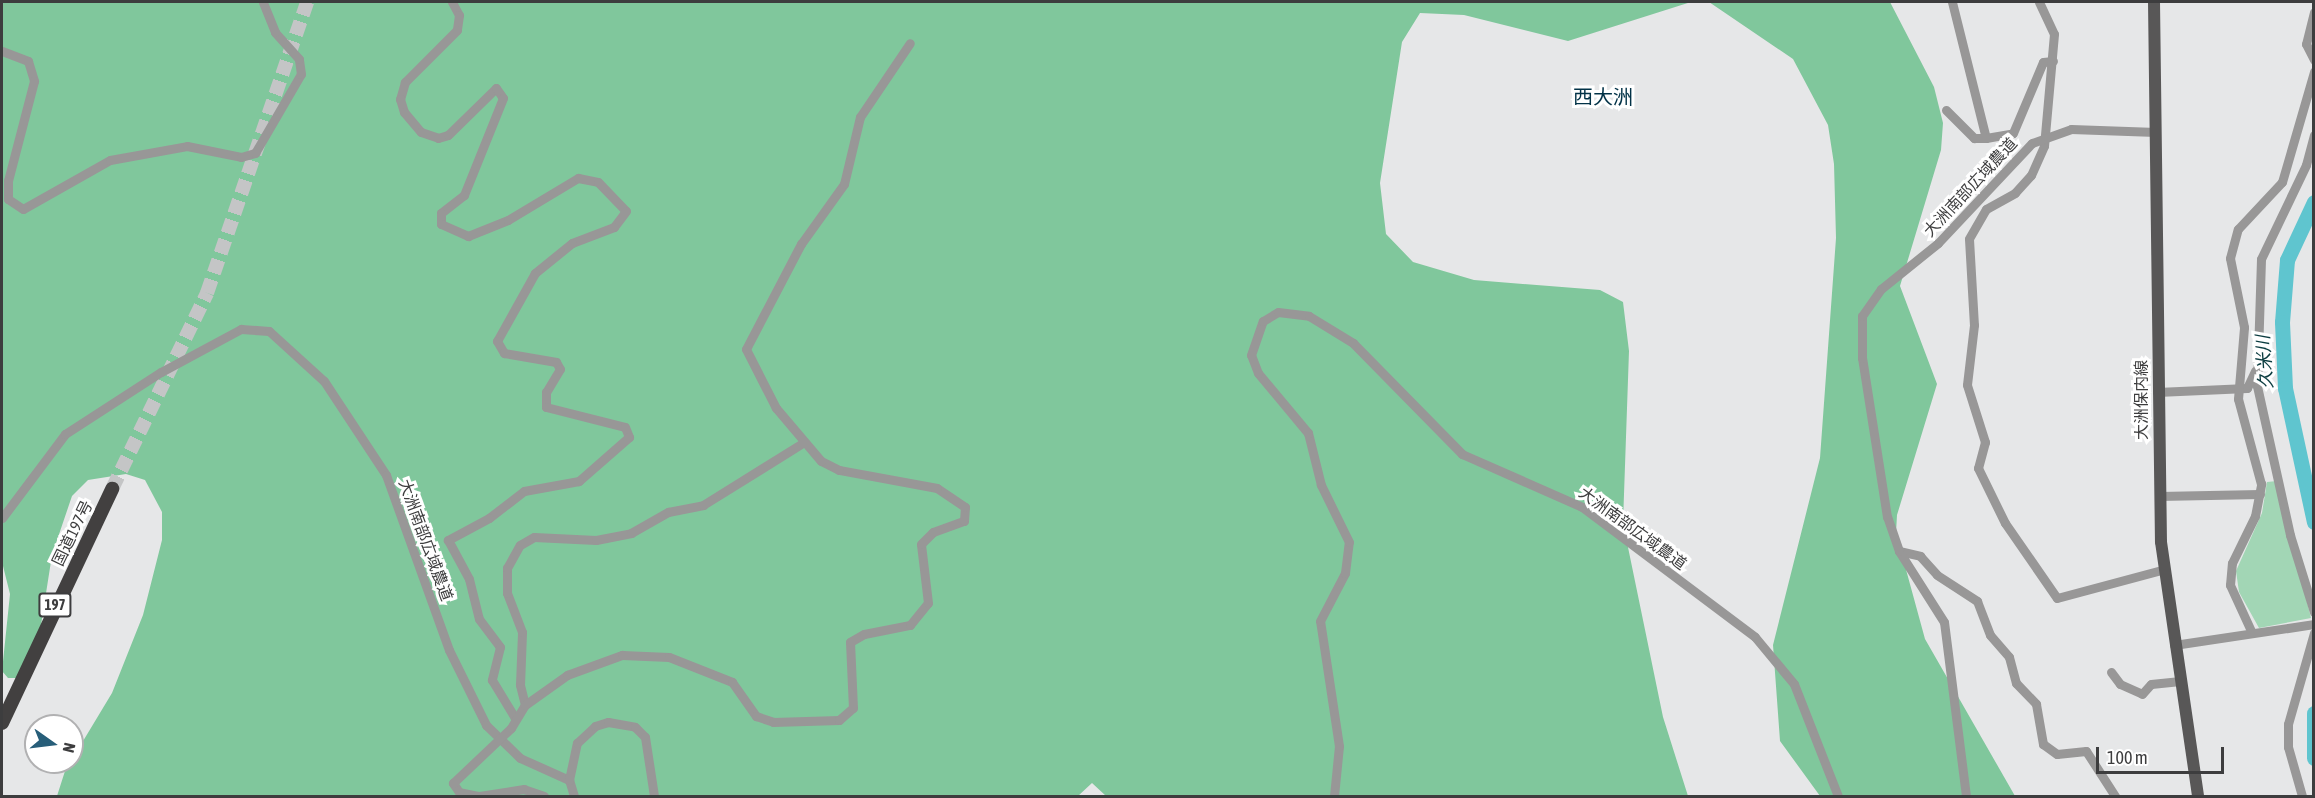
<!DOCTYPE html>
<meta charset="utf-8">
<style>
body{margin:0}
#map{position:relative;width:2315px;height:798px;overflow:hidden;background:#e6e7e8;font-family:"Asap Condensed","Noto Sans JP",sans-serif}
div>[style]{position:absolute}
.green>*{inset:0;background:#a2d6b5}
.forest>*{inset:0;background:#80c79c}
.river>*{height:15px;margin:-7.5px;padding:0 7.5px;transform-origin:7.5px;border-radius:7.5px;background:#5fc5cf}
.highway-tunnel>*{height:14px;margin-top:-7px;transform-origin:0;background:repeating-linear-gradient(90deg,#c4c5c6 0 14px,transparent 0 21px)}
.minor>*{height:9px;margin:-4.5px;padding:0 4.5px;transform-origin:4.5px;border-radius:4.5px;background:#989797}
.major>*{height:12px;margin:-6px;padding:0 6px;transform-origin:6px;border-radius:6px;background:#585757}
.highway>*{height:14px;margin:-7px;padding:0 7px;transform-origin:7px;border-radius:7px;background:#424040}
span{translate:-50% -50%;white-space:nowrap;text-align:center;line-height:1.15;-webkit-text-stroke:6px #fff;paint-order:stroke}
.shield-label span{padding:2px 4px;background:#fff;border:2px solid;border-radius:4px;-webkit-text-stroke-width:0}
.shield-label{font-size:15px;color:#3d3d3e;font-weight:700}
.street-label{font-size:16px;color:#3d3d3e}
.water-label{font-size:18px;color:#0b3c40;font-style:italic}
.quarter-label{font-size:20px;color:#023247}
.frame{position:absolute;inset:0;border:3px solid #3d3d3e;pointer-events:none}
.north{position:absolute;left:24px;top:714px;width:60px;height:60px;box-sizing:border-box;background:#fff;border:2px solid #b1b1b2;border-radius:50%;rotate:104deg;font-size:16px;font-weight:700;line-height:24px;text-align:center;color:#3d3d3e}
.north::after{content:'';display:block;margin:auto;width:21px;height:27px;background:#275e79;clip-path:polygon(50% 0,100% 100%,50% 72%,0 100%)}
.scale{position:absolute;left:2096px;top:747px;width:128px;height:27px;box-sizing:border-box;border:3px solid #3d3d3e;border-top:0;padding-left:8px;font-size:18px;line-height:21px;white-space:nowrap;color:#3d3d3e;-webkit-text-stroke:4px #fff;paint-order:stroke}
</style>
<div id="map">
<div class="green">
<i style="clip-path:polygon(2277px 481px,2311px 618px,2259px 628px,2239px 592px,2236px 571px,2262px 513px,2267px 482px)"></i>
</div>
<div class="forest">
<i style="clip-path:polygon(2px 2px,1691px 2px,1568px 41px,1464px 15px,1420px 13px,1402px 42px,1380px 183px,1386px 234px,1413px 262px,1474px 280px,1600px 290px,1623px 302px,1629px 351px,1623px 523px,1663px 717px,1688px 796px,1106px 796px,1092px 783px,1078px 796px,57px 796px,65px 771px,112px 693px,143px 615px,162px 540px,162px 512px,145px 480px,126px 474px,88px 480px,72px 496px,52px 555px,36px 657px,27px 678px,8px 678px,2px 671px,10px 594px,2px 562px)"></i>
<i style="clip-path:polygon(1709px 2px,1890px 2px,1934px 87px,1943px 123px,1941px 150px,1900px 286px,1937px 384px,1897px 515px,1896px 533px,1925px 639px,2015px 796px,1820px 796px,1780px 741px,1773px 645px,1820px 458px,1836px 238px,1834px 164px,1828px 125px,1793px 59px)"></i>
</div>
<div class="river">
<i style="left:2314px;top:202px;width:64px;rotate:115deg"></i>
<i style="left:2287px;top:260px;width:62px;rotate:94.6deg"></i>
<i style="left:2282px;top:322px;width:66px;rotate:87.4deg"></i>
<i style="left:2285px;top:388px;width:137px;rotate:77.8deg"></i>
<i style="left:2314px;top:713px;width:45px;rotate:90deg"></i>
</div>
<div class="highway-tunnel">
<i style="left:112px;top:489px;width:218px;rotate:-64.1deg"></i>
<i style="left:207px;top:293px;width:308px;rotate:-71deg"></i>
</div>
<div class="minor">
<i style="left:452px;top:2px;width:15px;rotate:62deg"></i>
<i style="left:459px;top:15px;width:15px;rotate:98deg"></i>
<i style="left:457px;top:30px;width:74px;rotate:135deg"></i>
<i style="left:405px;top:82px;width:18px;rotate:106deg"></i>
<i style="left:400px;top:99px;width:14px;rotate:73deg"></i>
<i style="left:404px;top:112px;width:26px;rotate:50deg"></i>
<i style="left:421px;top:132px;width:18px;rotate:19deg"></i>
<i style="left:438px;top:138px;width:10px;rotate:-17deg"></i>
<i style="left:448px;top:135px;width:67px;rotate:-44.4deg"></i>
<i style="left:496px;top:88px;width:12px;rotate:55deg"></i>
<i style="left:503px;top:98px;width:105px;rotate:111.9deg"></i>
<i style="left:464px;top:195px;width:29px;rotate:142deg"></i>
<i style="left:441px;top:213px;width:11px;rotate:90deg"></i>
<i style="left:441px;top:224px;width:30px;rotate:24deg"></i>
<i style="left:468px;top:236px;width:43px;rotate:-21.8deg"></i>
<i style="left:508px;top:220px;width:82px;rotate:-31deg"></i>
<i style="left:578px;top:178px;width:20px;rotate:11deg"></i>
<i style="left:598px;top:182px;width:40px;rotate:46deg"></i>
<i style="left:626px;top:211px;width:20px;rotate:127deg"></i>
<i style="left:614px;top:227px;width:45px;rotate:159.1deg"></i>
<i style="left:572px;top:243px;width:48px;rotate:141deg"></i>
<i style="left:535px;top:273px;width:78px;rotate:119.2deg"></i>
<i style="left:497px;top:341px;width:14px;rotate:60deg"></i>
<i style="left:504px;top:353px;width:53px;rotate:9.8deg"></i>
<i style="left:556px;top:362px;width:8px;rotate:60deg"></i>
<i style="left:560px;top:369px;width:27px;rotate:121deg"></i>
<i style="left:546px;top:392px;width:15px;rotate:90deg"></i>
<i style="left:546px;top:407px;width:81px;rotate:14.2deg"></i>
<i style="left:625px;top:427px;width:11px;rotate:68deg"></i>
<i style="left:629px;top:437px;width:67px;rotate:138.7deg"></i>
<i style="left:579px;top:481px;width:56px;rotate:169.7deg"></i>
<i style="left:524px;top:491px;width:44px;rotate:142.4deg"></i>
<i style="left:489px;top:518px;width:47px;rotate:151.8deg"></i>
<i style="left:448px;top:540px;width:44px;rotate:61.7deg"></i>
<i style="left:469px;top:579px;width:41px;rotate:76deg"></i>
<i style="left:479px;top:619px;width:35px;rotate:53deg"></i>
<i style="left:500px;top:647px;width:34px;rotate:104deg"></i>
<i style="left:492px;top:680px;width:44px;rotate:58.8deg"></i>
<i style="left:1952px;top:2px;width:140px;rotate:76deg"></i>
<i style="left:1986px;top:138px;width:27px;rotate:-10deg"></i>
<i style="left:2013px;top:133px;width:77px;rotate:-67.1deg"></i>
<i style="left:2043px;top:62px;width:10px;rotate:-6deg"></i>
<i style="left:2039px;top:2px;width:35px;rotate:65deg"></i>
<i style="left:2054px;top:34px;width:112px;rotate:95.1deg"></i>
<i style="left:2044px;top:146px;width:32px;rotate:114deg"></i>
<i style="left:2031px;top:175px;width:24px;rotate:132deg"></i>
<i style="left:2015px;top:193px;width:33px;rotate:151deg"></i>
<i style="left:1986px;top:209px;width:34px;rotate:120deg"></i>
<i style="left:1969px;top:239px;width:86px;rotate:86.7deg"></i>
<i style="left:1974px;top:325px;width:60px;rotate:96.7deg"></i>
<i style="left:1967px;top:385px;width:60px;rotate:72.5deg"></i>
<i style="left:1985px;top:442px;width:27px;rotate:105deg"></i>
<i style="left:1978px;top:468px;width:61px;rotate:63.9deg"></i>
<i style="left:2005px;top:523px;width:91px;rotate:55.3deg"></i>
<i style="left:2057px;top:598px;width:112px;rotate:-15deg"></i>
<i style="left:2314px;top:12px;width:33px;rotate:104deg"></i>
<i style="left:2306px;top:44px;width:18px;rotate:63deg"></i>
<i style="left:2px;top:51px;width:28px;rotate:21deg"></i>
<i style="left:28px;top:61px;width:21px;rotate:73deg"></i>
<i style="left:34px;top:81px;width:103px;rotate:104.6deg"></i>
<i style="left:8px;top:181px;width:18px;rotate:90deg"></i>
<i style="left:8px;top:199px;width:18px;rotate:34deg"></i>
<i style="left:23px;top:209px;width:100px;rotate:-29.4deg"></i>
<i style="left:110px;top:160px;width:78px;rotate:-10.3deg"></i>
<i style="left:187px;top:146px;width:55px;rotate:11.5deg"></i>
<i style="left:241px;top:157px;width:15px;rotate:-16deg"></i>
<i style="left:255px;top:153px;width:91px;rotate:-59.8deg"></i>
<i style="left:301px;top:74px;width:15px;rotate:-98deg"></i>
<i style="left:299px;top:59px;width:36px;rotate:-132deg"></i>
<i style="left:275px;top:32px;width:32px;rotate:-112deg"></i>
<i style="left:1946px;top:110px;width:40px;rotate:45deg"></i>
<i style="left:1974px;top:138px;width:12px"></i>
<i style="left:2314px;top:135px;width:31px;rotate:105deg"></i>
<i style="left:2306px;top:165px;width:104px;rotate:115.6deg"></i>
<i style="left:2261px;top:259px;width:127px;rotate:91.8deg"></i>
<i style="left:2257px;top:386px;width:153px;rotate:77.5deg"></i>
<i style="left:2290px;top:535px;width:81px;rotate:72.7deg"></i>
<i style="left:2157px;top:392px;width:90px;rotate:-2.5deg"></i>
<i style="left:2247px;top:388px;width:19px;rotate:-65deg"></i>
<i style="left:2159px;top:496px;width:101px;rotate:-1.1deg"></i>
<i style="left:2px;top:518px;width:105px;rotate:-53.1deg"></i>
<i style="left:65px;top:434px;width:114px;rotate:-32.9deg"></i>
<i style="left:161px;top:372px;width:91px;rotate:-28.3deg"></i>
<i style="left:241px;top:329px;width:28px;rotate:4deg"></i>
<i style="left:269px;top:331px;width:74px;rotate:42.3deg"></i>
<i style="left:324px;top:381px;width:113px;rotate:56.6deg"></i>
<i style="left:386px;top:475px;width:186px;rotate:70.2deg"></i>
<i style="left:449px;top:650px;width:84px;rotate:63.7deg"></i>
<i style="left:486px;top:725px;width:47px;rotate:44.1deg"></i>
<i style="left:520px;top:758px;width:54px;rotate:24.2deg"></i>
<i style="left:1899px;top:551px;width:22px;rotate:13deg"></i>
<i style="left:1920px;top:556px;width:25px;rotate:48deg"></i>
<i style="left:1937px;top:575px;width:48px;rotate:33deg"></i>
<i style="left:1977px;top:601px;width:36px;rotate:69deg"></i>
<i style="left:1990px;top:635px;width:29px;rotate:49deg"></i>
<i style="left:2009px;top:657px;width:27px;rotate:75deg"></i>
<i style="left:2016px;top:683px;width:29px;rotate:46deg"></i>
<i style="left:2036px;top:704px;width:41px;rotate:80.1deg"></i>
<i style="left:2043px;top:744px;width:17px;rotate:36deg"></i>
<i style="left:2057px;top:754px;width:29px;rotate:-6deg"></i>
<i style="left:2086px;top:751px;width:54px;rotate:57.2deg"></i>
<i style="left:2252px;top:633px;width:53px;rotate:-114.6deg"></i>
<i style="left:2230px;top:585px;width:22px;rotate:-85deg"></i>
<i style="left:2232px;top:563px;width:52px;rotate:-63.9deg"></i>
<i style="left:2255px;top:516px;width:33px;rotate:-79deg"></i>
<i style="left:2261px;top:484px;width:88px;rotate:-105.1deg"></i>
<i style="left:2238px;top:399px;width:72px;rotate:-85.2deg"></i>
<i style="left:2244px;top:327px;width:70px;rotate:-101.5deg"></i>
<i style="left:2230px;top:258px;width:30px;rotate:-75deg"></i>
<i style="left:2238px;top:229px;width:64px;rotate:-46.9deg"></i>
<i style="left:2282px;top:182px;width:115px;rotate:-73.8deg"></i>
<i style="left:2174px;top:645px;width:142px;rotate:-8.5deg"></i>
<i style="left:2111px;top:672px;width:15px;rotate:53deg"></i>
<i style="left:2120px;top:684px;width:24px;rotate:24deg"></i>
<i style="left:2142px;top:694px;width:13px;rotate:-48deg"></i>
<i style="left:2151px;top:684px;width:27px;rotate:-6deg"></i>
<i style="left:525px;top:705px;width:21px;rotate:-104deg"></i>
<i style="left:520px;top:685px;width:53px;rotate:-87.8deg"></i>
<i style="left:522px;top:632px;width:42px;rotate:-111deg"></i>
<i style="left:507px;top:593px;width:25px;rotate:-90deg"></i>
<i style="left:507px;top:568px;width:26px;rotate:-61deg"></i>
<i style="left:520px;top:545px;width:16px;rotate:-30deg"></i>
<i style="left:534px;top:537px;width:62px;rotate:2.8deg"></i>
<i style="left:596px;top:540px;width:36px;rotate:-11deg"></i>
<i style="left:631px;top:533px;width:43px;rotate:-29.6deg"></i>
<i style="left:668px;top:512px;width:36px;rotate:-11deg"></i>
<i style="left:703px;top:505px;width:115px;rotate:-31.9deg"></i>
<i style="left:544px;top:796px;width:21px;rotate:-161deg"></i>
<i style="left:524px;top:789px;width:47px;rotate:171.3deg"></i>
<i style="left:478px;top:796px;width:19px;rotate:-168deg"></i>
<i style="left:459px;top:792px;width:11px;rotate:-124deg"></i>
<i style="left:453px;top:783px;width:80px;rotate:-43.5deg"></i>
<i style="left:511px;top:728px;width:27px;rotate:-59deg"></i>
<i style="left:525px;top:705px;width:52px;rotate:-35.5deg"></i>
<i style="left:567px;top:675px;width:59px;rotate:-20deg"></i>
<i style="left:622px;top:655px;width:47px;rotate:2.4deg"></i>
<i style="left:669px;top:657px;width:68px;rotate:21.6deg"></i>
<i style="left:732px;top:682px;width:42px;rotate:54.8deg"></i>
<i style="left:756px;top:716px;width:18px;rotate:19deg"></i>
<i style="left:773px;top:722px;width:66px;rotate:-1.7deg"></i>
<i style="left:839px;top:720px;width:18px;rotate:-41deg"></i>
<i style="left:853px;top:708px;width:66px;rotate:-92.6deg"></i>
<i style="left:850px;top:642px;width:16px;rotate:-30deg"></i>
<i style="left:864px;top:634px;width:47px;rotate:-11.1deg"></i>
<i style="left:910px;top:625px;width:28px;rotate:-51deg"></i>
<i style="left:928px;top:603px;width:59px;rotate:-96.8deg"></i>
<i style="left:921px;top:544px;width:17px;rotate:-45deg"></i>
<i style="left:933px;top:532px;width:33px;rotate:-20deg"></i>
<i style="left:964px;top:521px;width:14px;rotate:-86deg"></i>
<i style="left:965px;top:507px;width:34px;rotate:-146deg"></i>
<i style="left:937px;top:488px;width:100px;rotate:-169.6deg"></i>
<i style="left:839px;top:470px;width:20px;rotate:-153deg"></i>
<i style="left:821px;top:461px;width:70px;rotate:-130.3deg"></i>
<i style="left:776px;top:408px;width:66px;rotate:-117deg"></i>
<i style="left:746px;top:349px;width:119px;rotate:-62.4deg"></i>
<i style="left:801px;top:244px;width:74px;rotate:-54.4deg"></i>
<i style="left:844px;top:184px;width:69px;rotate:-76.6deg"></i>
<i style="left:860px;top:117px;width:89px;rotate:-56deg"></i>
<i style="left:574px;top:796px;width:17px;rotate:-107deg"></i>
<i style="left:569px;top:780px;width:38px;rotate:-78deg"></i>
<i style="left:577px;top:743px;width:25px;rotate:-43deg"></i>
<i style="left:595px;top:726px;width:14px;rotate:-17deg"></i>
<i style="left:608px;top:722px;width:27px;rotate:10deg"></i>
<i style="left:635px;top:727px;width:14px;rotate:45deg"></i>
<i style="left:645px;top:737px;width:60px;rotate:81.3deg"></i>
<i style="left:1334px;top:796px;width:50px;rotate:-84.3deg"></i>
<i style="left:1339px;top:746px;width:126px;rotate:-98.6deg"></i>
<i style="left:1320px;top:621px;width:54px;rotate:-62.5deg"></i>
<i style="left:1345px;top:573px;width:31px;rotate:-83deg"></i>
<i style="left:1349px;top:542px;width:64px;rotate:-116.2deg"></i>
<i style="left:1321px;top:485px;width:54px;rotate:-104deg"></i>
<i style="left:1308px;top:433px;width:78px;rotate:-129.8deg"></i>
<i style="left:1258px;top:373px;width:19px;rotate:-111deg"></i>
<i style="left:1251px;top:355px;width:36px;rotate:-71deg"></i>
<i style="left:1263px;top:321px;width:17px;rotate:-31deg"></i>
<i style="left:1278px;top:312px;width:31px;rotate:7deg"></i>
<i style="left:1309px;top:316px;width:52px;rotate:31.5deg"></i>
<i style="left:1353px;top:343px;width:156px;rotate:45.5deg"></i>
<i style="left:1462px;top:454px;width:131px;rotate:23.8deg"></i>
<i style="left:1582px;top:507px;width:216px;rotate:36.9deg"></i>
<i style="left:1755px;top:637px;width:61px;rotate:50.3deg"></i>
<i style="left:1794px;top:684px;width:120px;rotate:68.6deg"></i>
<i style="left:1966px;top:796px;width:175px;rotate:-97.2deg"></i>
<i style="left:1944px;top:622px;width:84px;rotate:-122.4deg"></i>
<i style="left:1899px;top:551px;width:36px;rotate:-109deg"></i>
<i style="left:1887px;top:517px;width:161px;rotate:-98.9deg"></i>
<i style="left:1862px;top:358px;width:42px;rotate:-90deg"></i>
<i style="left:1862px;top:316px;width:33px;rotate:-55deg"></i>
<i style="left:1881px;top:289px;width:73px;rotate:-38.9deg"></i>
<i style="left:1938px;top:243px;width:137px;rotate:-46.8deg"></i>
<i style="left:2032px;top:143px;width:41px;rotate:-19.7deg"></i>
<i style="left:2071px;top:129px;width:85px;rotate:2deg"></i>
<i style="left:2302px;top:796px;width:51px;rotate:-105.9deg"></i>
<i style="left:2288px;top:747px;width:23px;rotate:-90deg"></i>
<i style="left:2288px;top:724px;width:95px;rotate:-74.1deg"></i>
</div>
<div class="major">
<i style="left:2154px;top:2px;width:540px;rotate:89.26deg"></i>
<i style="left:2161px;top:542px;width:257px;rotate:81.7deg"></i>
</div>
<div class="highway">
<i style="left:2px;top:723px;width:259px;rotate:-64.8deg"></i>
</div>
<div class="shield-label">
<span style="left:55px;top:605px">197</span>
</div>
<div class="street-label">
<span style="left:1970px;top:187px;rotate:-47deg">大洲南部広域農道</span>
<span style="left:2141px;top:400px;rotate:-90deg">大洲保内線</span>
<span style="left:1633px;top:528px;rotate:36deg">大洲南部広域農道</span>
<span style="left:72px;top:533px;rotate:-64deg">国道197号</span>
<span style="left:426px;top:540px;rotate:70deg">大洲南部広域農道</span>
</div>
<div class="water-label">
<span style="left:2265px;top:362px;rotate:-94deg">久米川</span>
</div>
<div class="quarter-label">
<span style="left:1603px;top:96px">西大洲</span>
</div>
<div class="frame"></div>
<div class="north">N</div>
<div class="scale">100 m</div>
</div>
